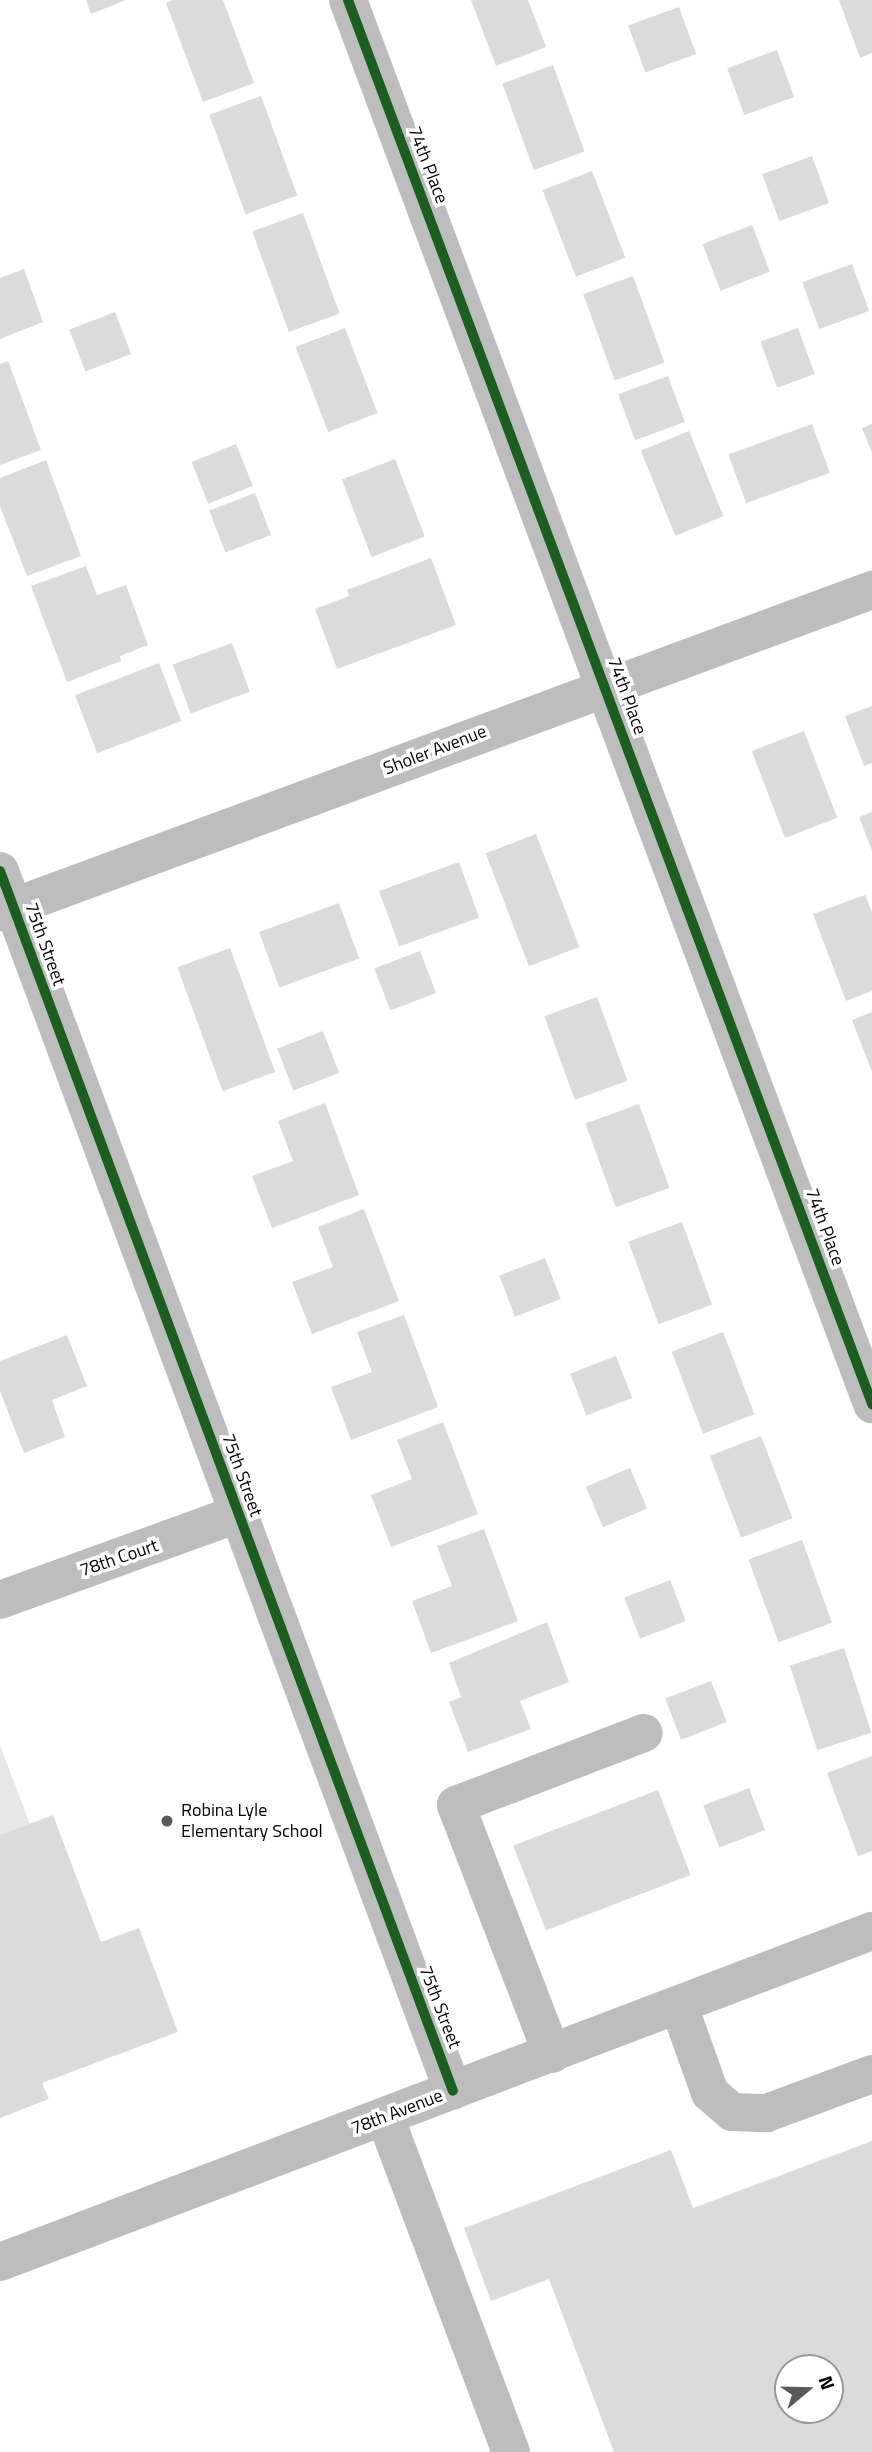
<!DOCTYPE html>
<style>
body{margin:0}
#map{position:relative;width:872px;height:2452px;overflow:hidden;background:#fff;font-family:"Titillium Web",sans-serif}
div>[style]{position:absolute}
.green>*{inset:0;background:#e8e8e8}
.building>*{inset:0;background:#dbdbdb;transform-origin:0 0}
.minor>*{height:38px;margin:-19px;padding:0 19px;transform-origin:19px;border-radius:19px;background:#bdbdbd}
.cycleway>*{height:10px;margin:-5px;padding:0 5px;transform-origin:5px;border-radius:5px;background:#1b5e20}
.dots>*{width:19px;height:19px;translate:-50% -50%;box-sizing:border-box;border:4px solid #fff;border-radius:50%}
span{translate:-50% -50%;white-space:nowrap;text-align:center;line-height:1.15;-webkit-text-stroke:7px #fff;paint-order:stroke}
.street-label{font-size:18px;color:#000}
.poi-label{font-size:18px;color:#000}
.left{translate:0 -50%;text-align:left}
.north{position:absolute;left:774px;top:2354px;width:70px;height:70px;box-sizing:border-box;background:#fff;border:2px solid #999;border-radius:50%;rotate:71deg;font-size:19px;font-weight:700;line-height:28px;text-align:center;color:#000}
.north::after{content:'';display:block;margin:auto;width:24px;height:32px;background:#595959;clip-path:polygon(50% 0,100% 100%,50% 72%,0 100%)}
</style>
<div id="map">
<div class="green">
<i style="clip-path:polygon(0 1745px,30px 1824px,0 1835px)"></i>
</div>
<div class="building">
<i style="clip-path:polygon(86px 0,126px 0,91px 14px)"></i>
<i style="clip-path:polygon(173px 0,223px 0,254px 83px,203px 102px,166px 3px)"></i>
<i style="clip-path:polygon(471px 0,528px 0,546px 47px,496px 66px)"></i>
<i style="clip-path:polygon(839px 0,872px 0,872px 53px,860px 58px)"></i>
<i style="left:679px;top:7px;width:50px;height:54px;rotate:70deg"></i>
<i style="left:777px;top:50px;width:50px;height:53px;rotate:70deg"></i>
<i style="left:553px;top:65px;width:92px;height:54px;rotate:70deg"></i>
<i style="left:261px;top:96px;width:106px;height:55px;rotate:70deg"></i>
<i style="left:812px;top:156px;width:50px;height:53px;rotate:70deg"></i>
<i style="left:592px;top:171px;width:93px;height:53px;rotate:69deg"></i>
<i style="left:303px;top:213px;width:107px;height:54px;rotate:70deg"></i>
<i style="left:752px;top:225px;width:50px;height:53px;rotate:69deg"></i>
<i style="left:852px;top:264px;width:50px;height:53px;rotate:70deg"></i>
<i style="clip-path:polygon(24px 269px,43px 322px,0 339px,0 278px)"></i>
<i style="left:633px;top:276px;width:92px;height:53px;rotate:70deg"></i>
<i style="left:115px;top:312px;width:45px;height:49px;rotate:69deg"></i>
<i style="left:345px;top:328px;width:91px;height:53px;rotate:69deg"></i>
<i style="left:798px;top:328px;width:49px;height:40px;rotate:70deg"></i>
<i style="clip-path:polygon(8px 361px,41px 450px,0 465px,0 364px)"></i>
<i style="left:668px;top:376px;width:49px;height:53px;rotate:70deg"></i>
<i style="left:812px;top:424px;width:52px;height:89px;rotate:70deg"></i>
<i style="clip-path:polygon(872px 424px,872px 453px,862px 428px)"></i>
<i style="left:689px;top:431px;width:92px;height:52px;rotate:68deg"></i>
<i style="left:236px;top:444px;width:45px;height:48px;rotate:68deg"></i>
<i style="left:395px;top:459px;width:83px;height:57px;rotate:69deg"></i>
<i style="clip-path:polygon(46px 460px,81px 556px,27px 576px,0 506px,0 478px)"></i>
<i style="left:255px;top:493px;width:45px;height:49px;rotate:69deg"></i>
<i style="clip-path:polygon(431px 558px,456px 625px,337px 669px,315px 609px,349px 596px,347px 590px)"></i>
<i style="clip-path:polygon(86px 566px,97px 595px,126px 585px,148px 645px,120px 656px,121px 661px,67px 682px,31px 586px)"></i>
<i style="left:232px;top:643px;width:52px;height:63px;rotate:70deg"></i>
<i style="left:159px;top:663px;width:62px;height:90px;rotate:69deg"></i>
<i style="clip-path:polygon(872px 706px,872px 763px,864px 766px,845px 716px)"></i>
<i style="left:804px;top:731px;width:93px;height:56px;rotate:69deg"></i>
<i style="clip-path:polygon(872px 812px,872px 851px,859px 817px)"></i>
<i style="left:536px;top:834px;width:121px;height:54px;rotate:69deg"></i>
<i style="left:459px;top:862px;width:59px;height:85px;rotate:70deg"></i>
<i style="clip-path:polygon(865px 895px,872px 912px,872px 991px,846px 1001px,813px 914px)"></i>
<i style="left:339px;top:903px;width:59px;height:85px;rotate:70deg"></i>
<i style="left:230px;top:948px;width:132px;height:56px;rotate:70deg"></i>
<i style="left:420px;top:951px;width:45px;height:49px;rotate:69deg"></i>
<i style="left:597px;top:997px;width:89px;height:56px;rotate:70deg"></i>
<i style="clip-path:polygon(872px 1012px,872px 1072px,852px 1020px)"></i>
<i style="left:323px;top:1031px;width:45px;height:49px;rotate:69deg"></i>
<i style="clip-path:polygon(325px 1103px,359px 1195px,272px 1228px,252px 1176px,293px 1161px,278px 1121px)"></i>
<i style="left:639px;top:1104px;width:89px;height:57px;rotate:70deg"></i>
<i style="clip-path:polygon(364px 1209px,399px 1301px,312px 1334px,292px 1282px,333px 1267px,318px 1227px)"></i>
<i style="left:682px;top:1222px;width:88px;height:57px;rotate:70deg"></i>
<i style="left:545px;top:1258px;width:44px;height:49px;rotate:69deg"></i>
<i style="clip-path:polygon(404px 1315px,438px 1407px,351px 1440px,331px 1387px,372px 1372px,357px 1332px)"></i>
<i style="left:723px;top:1332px;width:88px;height:55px;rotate:69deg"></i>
<i style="clip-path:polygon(67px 1335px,87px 1386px,52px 1400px,65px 1437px,24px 1453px,0 1391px,0 1361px)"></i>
<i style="left:616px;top:1356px;width:45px;height:49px;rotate:69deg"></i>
<i style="clip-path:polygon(443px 1422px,478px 1514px,391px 1547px,371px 1495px,412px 1479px,397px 1440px)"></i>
<i style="left:761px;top:1436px;width:88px;height:55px;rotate:69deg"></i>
<i style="left:630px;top:1468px;width:44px;height:48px;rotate:67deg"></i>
<i style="clip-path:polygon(484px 1529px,518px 1621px,431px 1653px,412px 1601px,452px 1586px,437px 1546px)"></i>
<i style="left:802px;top:1540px;width:88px;height:57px;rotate:70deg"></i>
<i style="left:670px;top:1580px;width:44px;height:49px;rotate:69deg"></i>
<i style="clip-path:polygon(547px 1622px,569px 1682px,520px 1701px,531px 1729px,468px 1752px,449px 1702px,461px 1697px,449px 1663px)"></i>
<i style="left:844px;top:1648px;width:89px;height:57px;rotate:72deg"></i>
<i style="left:711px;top:1681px;width:44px;height:49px;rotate:69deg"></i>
<i style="clip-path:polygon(872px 1756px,872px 1851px,858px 1856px,827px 1773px)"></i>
<i style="left:749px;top:1788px;width:45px;height:49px;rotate:69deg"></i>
<i style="left:658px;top:1790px;width:91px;height:155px;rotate:69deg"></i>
<i style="clip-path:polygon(53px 1815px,101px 1942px,139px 1928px,178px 2032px,42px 2083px,49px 2099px,0 2118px,0 1835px)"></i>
<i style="clip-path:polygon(evenodd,872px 2141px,872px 2452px,614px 2452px,549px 2279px,491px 2301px,464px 2228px,671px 2150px,693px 2208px,872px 2141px,788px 2368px,830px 2368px,830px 2410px,788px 2410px,788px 2368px)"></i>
</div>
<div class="minor">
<i style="left:348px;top:0;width:1499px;rotate:69.53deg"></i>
<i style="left:0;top:871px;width:1301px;rotate:69.63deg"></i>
<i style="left:0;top:912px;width:930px;rotate:-20.27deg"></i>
<i style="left:0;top:1600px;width:252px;rotate:-19.9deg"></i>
<i style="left:679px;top:2006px;width:92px;rotate:70.4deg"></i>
<i style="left:710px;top:2093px;width:29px;rotate:41deg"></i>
<i style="left:732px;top:2112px;width:35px;rotate:2deg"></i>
<i style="left:767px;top:2113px;width:112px;rotate:-20.4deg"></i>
<i style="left:552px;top:2054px;width:267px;rotate:-111.1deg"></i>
<i style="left:456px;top:1805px;width:201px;rotate:-21deg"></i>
<i style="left:385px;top:2117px;width:358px;rotate:69.4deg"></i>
<i style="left:0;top:2262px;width:933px;rotate:-20.79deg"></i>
</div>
<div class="cycleway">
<i style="left:348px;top:0;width:1499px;rotate:69.53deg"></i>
<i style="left:0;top:871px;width:1301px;rotate:69.63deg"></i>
</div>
<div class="dots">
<i style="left:167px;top:1821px;background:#595959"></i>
</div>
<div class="street-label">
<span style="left:428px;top:165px;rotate:69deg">74th Place</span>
<span style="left:627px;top:696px;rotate:70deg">74th Place</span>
<span style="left:435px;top:750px;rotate:-21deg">Sholer Avenue</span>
<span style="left:45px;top:944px;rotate:70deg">75th Street</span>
<span style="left:825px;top:1227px;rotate:70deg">74th Place</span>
<span style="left:242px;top:1475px;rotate:70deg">75th Street</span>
<span style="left:119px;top:1558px;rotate:-19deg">78th Court</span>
<span style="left:440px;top:2007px;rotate:69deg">75th Street</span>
<span style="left:397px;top:2112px;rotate:-21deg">78th Avenue</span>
</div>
<div class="poi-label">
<span class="left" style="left:181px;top:1821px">Robina Lyle<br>Elementary School</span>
</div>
<div class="north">N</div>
</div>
